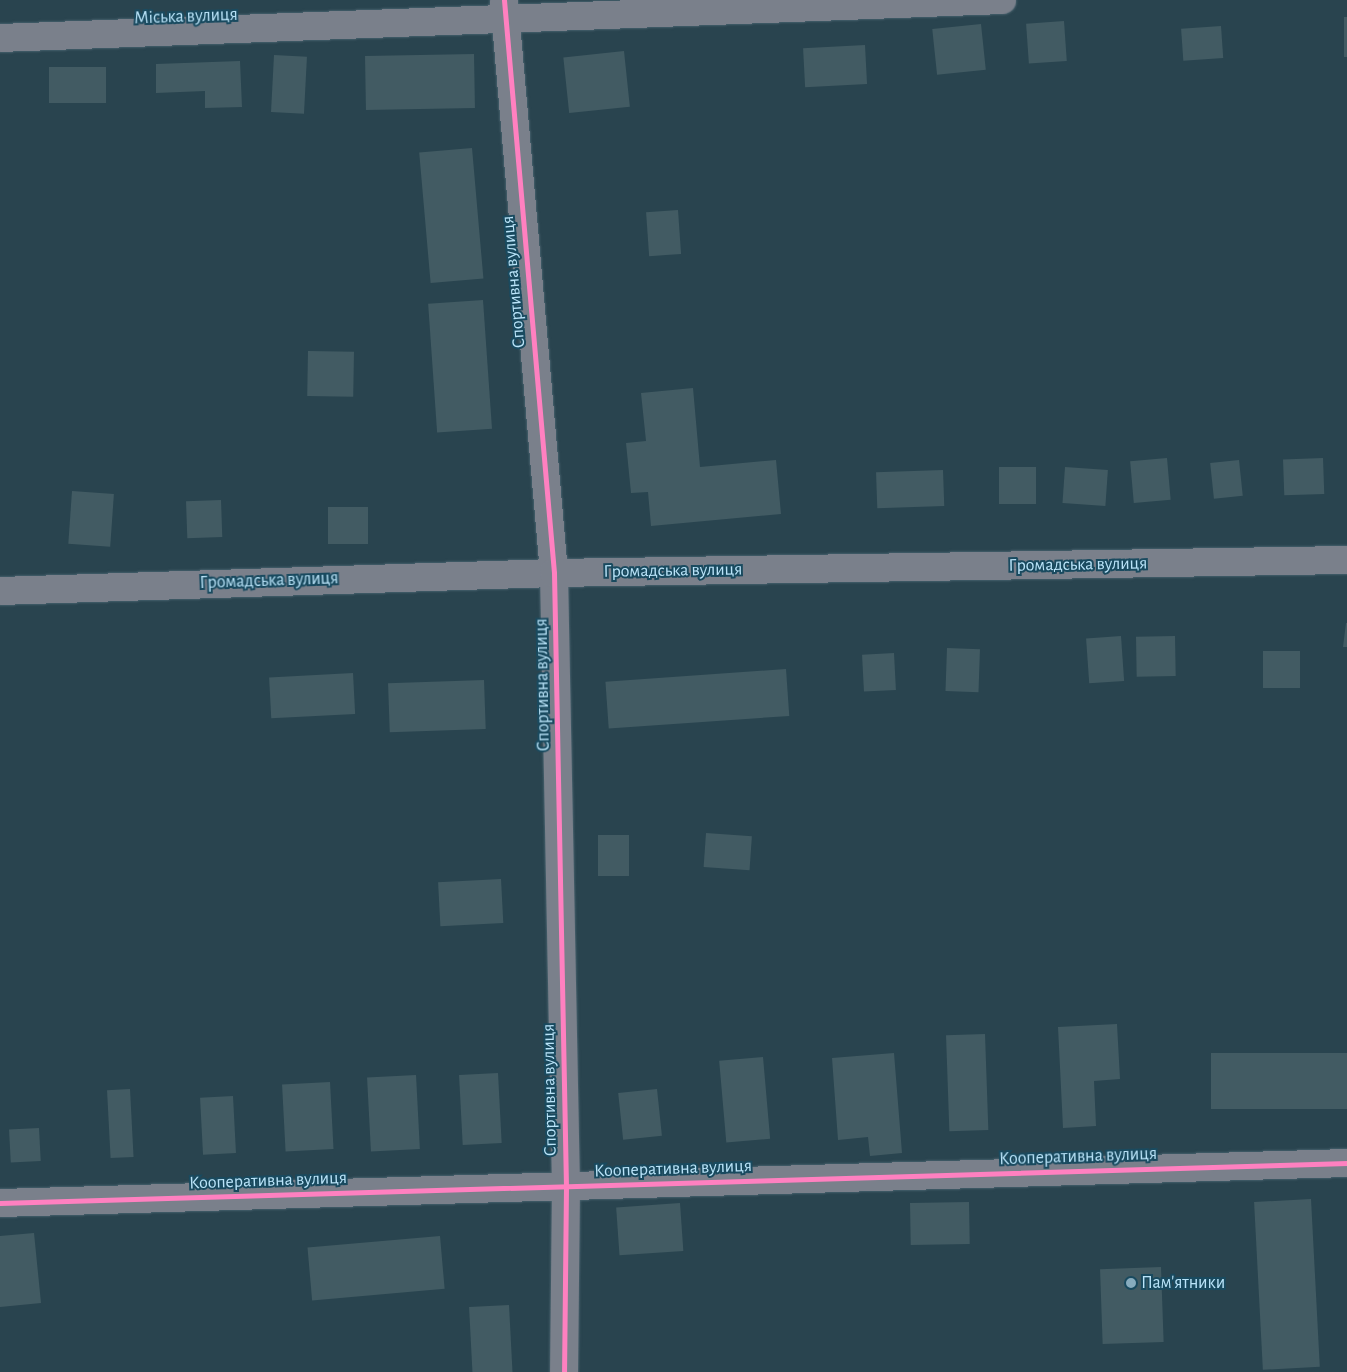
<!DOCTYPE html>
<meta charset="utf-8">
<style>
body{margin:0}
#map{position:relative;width:1347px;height:1372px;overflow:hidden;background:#29444f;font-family:"Alegreya Sans",sans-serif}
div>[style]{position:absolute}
.building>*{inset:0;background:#425b63;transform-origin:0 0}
.roads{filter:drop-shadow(0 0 1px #49626e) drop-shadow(0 0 1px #49626e)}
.minor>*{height:28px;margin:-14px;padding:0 14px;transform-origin:14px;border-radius:14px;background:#7a808b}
.cycleway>*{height:5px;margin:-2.5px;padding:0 2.5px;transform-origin:2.5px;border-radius:2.5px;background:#ff80c0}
.dots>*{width:14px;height:14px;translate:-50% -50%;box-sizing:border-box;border:2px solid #194a5f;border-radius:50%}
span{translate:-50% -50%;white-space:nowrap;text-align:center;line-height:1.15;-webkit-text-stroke:4px #194a5f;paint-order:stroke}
.street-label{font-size:18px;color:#bae4f9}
.poi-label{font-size:18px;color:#bae4f9}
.left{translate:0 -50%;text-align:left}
</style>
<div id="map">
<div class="building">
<i style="left:1344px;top:17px;width:3px;height:40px"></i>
<i style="left:1064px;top:21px;width:40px;height:38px;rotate:86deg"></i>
<i style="left:981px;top:24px;width:46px;height:49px;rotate:84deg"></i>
<i style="left:1221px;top:26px;width:32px;height:40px;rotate:86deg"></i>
<i style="left:865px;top:45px;width:39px;height:62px;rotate:87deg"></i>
<i style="left:624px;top:51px;width:56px;height:61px;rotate:84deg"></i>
<i style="left:474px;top:54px;width:54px;height:109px;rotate:89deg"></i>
<i style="left:274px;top:55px;width:33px;height:57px;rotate:3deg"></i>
<i style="clip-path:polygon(240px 61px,242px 107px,205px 108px,205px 91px,156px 93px,156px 64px)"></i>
<i style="left:106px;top:67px;width:36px;height:57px;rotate:90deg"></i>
<i style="left:472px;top:148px;width:131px;height:53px;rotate:85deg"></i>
<i style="left:678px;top:210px;width:44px;height:32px;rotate:86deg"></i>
<i style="left:483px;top:300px;width:129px;height:55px;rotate:86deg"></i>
<i style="left:308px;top:351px;width:46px;height:45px;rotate:1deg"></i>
<i style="clip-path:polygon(693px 388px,700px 467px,776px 460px,781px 514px,651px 526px,648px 492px,631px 493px,626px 443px,646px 441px,641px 393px)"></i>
<i style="left:1167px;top:458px;width:42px;height:37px;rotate:85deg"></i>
<i style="left:1323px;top:458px;width:36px;height:40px;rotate:88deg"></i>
<i style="left:1239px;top:460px;width:36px;height:29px;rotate:84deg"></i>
<i style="left:999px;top:467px;width:37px;height:37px"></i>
<i style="left:1065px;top:467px;width:43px;height:36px;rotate:4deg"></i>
<i style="left:943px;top:470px;width:36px;height:67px;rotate:88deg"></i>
<i style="left:72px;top:491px;width:42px;height:53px;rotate:4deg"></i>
<i style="left:221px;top:500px;width:37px;height:35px;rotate:88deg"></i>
<i style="left:328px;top:507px;width:40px;height:37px"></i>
<i style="clip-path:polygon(1346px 623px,1347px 623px,1347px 647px,1343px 647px)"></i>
<i style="left:1121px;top:636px;width:45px;height:35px;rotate:86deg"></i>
<i style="left:1175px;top:636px;width:40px;height:39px;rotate:89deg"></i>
<i style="left:947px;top:648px;width:33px;height:43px;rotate:2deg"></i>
<i style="left:1263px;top:651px;width:37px;height:37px"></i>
<i style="left:894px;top:653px;width:37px;height:32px;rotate:87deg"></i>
<i style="left:786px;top:669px;width:47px;height:181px;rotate:86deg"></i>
<i style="left:353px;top:673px;width:41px;height:84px;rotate:87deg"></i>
<i style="left:484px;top:680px;width:49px;height:96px;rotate:88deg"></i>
<i style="left:706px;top:833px;width:46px;height:34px;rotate:4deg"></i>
<i style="left:598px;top:835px;width:31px;height:41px"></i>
<i style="left:501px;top:879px;width:44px;height:63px;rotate:87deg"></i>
<i style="clip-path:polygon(1117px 1024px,1120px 1079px,1094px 1081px,1096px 1126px,1063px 1128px,1058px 1027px)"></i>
<i style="left:985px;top:1034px;width:96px;height:39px;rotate:88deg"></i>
<i style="clip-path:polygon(894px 1053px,902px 1153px,870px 1156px,868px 1137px,838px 1140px,832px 1058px)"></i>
<i style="left:1347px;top:1053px;width:56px;height:136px;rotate:90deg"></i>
<i style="left:763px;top:1057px;width:82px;height:44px;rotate:85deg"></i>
<i style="left:498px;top:1073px;width:70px;height:39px;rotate:87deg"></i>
<i style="left:416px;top:1075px;width:74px;height:49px;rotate:87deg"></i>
<i style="left:330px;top:1082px;width:67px;height:48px;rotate:87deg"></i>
<i style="left:130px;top:1089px;width:68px;height:23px;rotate:87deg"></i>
<i style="left:657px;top:1089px;width:47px;height:39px;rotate:84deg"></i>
<i style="left:233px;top:1096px;width:57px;height:33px;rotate:87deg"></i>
<i style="left:39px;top:1128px;width:33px;height:30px;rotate:87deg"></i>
<i style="left:1311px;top:1199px;width:168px;height:57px;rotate:87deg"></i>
<i style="left:969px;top:1202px;width:42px;height:59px;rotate:89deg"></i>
<i style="left:680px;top:1203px;width:48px;height:64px;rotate:86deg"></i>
<i style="clip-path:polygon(34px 1233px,41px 1303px,0 1307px,0 1236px)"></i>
<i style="left:440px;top:1236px;width:53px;height:133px;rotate:85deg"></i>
<i style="left:1161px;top:1267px;width:75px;height:61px;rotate:88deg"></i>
<i style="left:509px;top:1305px;width:67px;height:40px;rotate:87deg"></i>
</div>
<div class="roads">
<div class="minor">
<i style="left:504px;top:0;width:575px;rotate:85.01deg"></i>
<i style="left:554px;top:573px;width:613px;rotate:88.88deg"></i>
<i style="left:566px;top:1186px;width:186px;rotate:90.6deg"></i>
<i style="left:0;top:38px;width:1003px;rotate:-2.17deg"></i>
<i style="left:0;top:591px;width:554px;rotate:-1.86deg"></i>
<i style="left:554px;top:573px;width:793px;rotate:-0.94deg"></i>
<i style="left:0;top:1203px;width:1348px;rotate:-1.7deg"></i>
</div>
</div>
<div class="cycleway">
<i style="left:504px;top:0;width:575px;rotate:85.01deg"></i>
<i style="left:554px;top:573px;width:613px;rotate:88.88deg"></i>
<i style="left:566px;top:1186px;width:186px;rotate:90.6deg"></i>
<i style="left:0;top:1203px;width:1348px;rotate:-1.7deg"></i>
</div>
<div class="dots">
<i style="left:1131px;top:1283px;background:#87acbe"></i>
</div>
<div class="street-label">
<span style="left:186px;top:17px;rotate:-2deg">Міська вулиця</span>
<span style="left:514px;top:282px;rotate:-95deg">Спортивна вулиця</span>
<span style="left:1078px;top:565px;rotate:-1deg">Громадська вулиця</span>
<span style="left:673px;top:571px;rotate:-1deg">Громадська вулиця</span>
<span style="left:269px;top:581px;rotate:-2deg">Громадська вулиця</span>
<span style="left:543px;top:685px;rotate:-91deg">Спортивна вулиця</span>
<span style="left:550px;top:1090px;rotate:-91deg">Спортивна вулиця</span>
<span style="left:1078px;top:1157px;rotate:-2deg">Кооперативна вулиця</span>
<span style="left:673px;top:1169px;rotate:-2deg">Кооперативна вулиця</span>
<span style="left:268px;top:1181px;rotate:-2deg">Кооперативна вулиця</span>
</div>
<div class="poi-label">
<span class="left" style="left:1141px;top:1283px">Пам'ятники</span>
</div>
</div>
